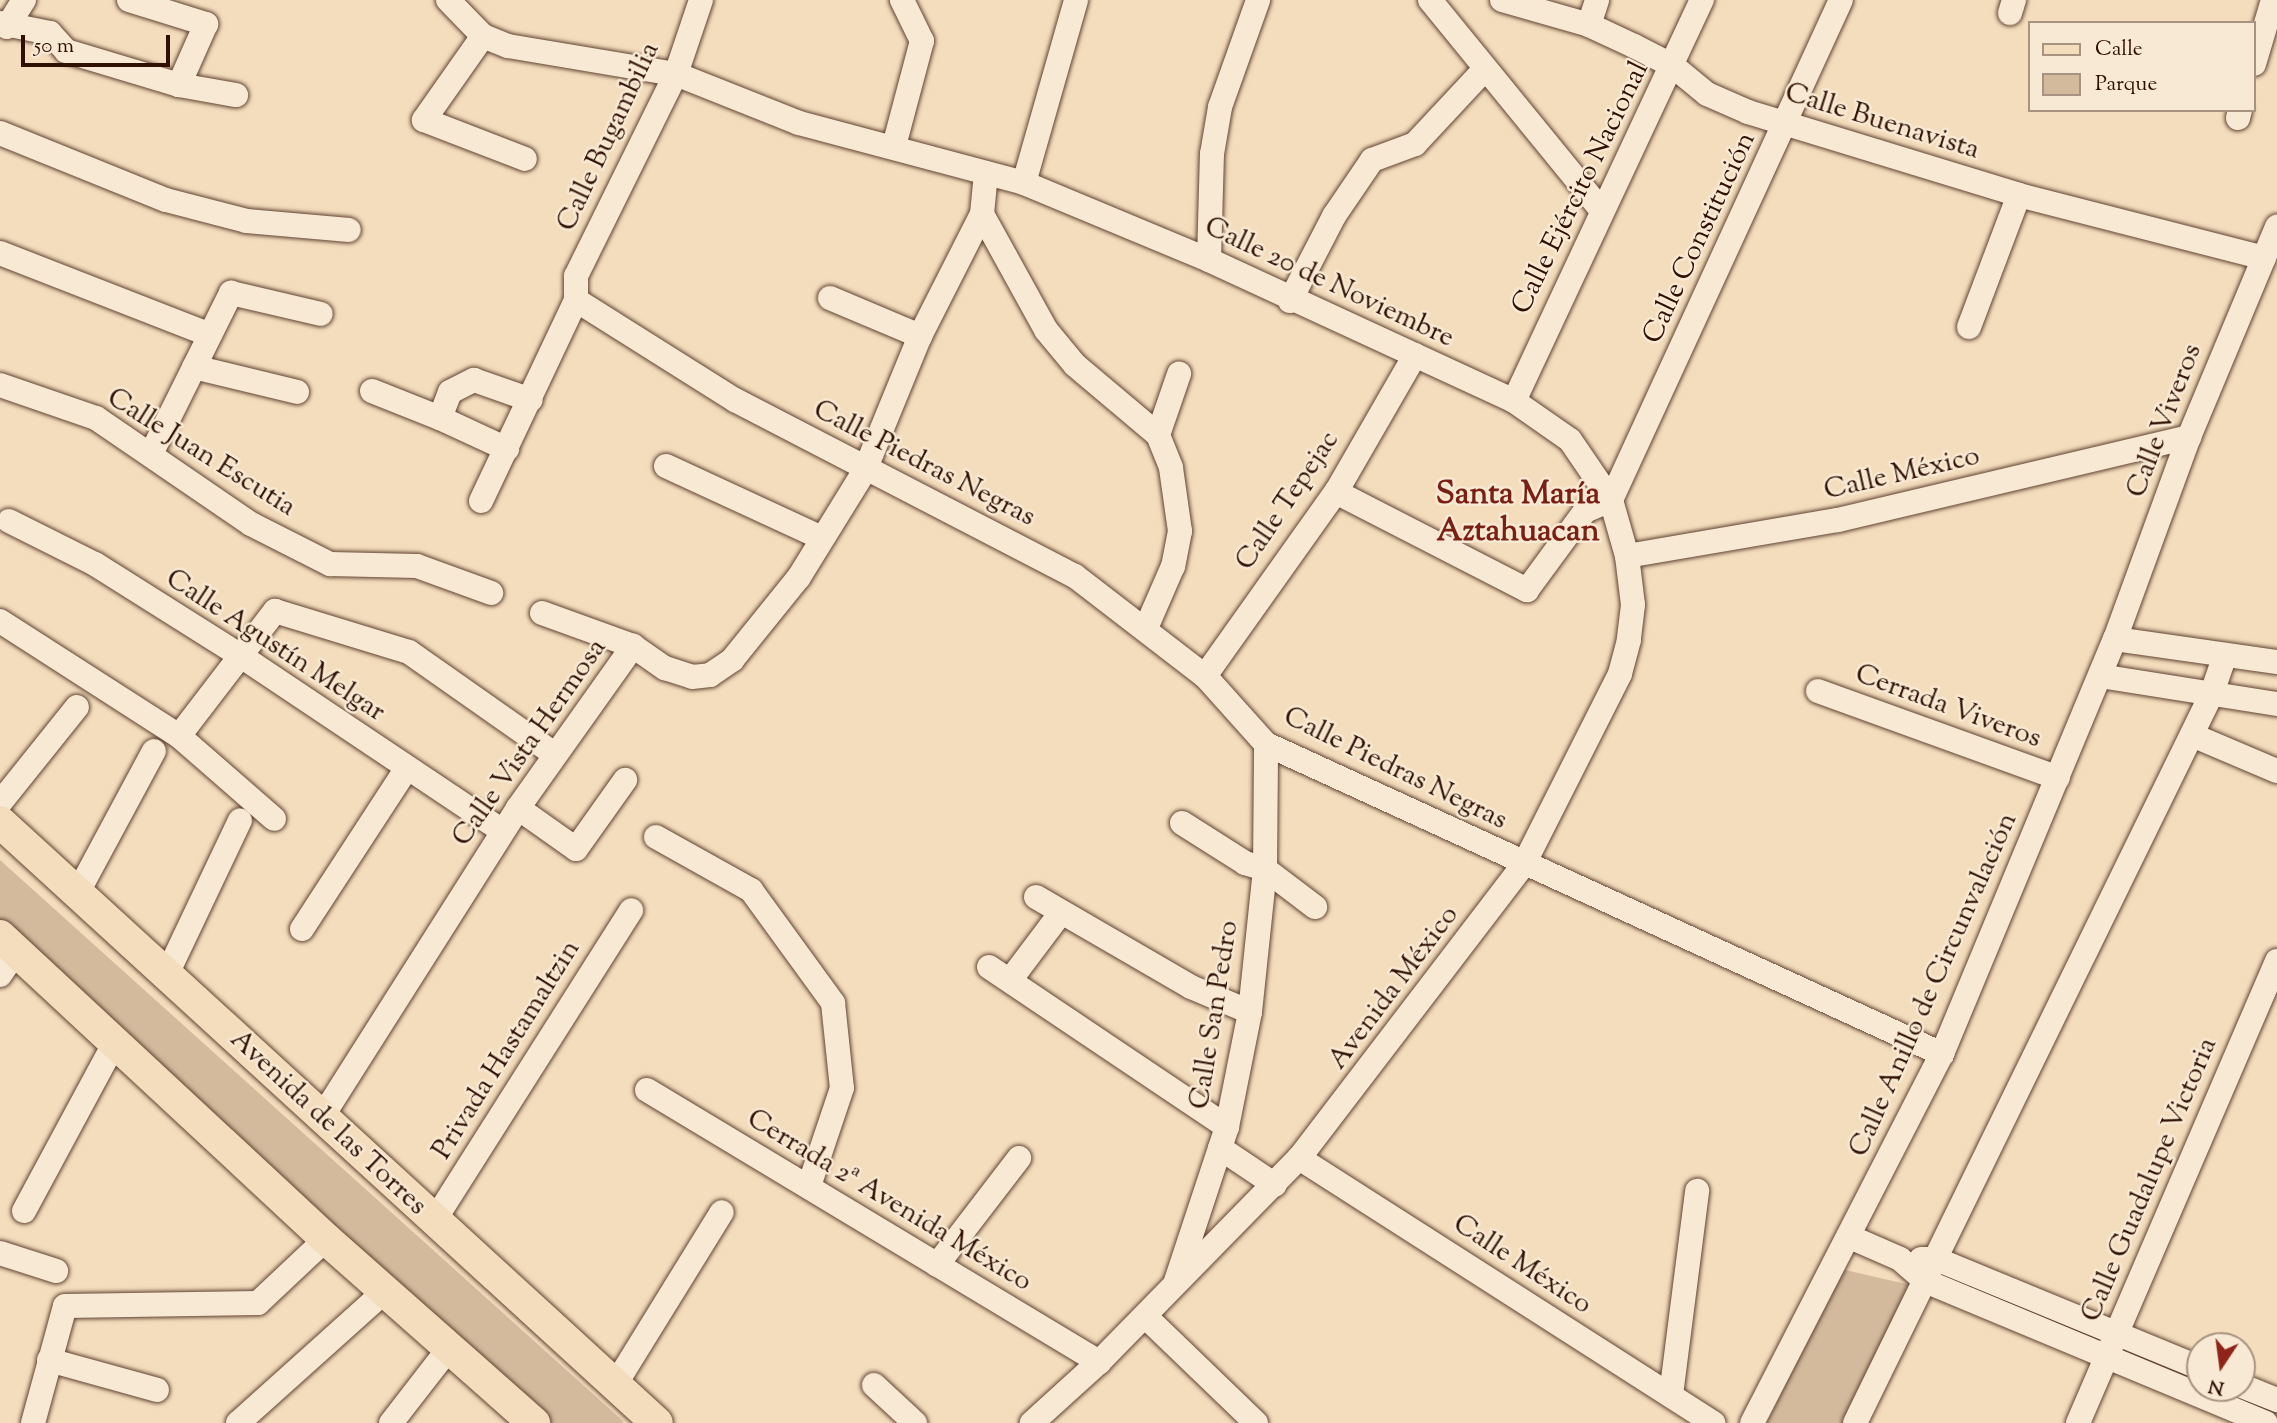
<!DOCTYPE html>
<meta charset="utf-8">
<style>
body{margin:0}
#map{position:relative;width:2277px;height:1423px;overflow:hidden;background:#f4ddbd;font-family:"Sorts Mill Goudy",serif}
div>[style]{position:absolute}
.green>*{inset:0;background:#d3ba9d;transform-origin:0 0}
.roads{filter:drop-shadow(0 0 2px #604332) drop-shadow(0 0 2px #604332)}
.minor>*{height:24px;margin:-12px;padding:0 12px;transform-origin:12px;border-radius:12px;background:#f8e9d4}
.major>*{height:32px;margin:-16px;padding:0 16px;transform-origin:16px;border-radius:16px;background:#f4ddbd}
span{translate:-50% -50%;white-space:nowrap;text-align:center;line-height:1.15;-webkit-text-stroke:5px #f8e9d4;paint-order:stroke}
.street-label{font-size:28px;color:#2f1003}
.quarter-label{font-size:32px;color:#7a1f14;font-weight:700}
.legend{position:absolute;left:2028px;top:21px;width:228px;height:91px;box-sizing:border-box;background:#f8e9d4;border:2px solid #a89280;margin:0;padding:9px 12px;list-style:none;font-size:21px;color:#2f1003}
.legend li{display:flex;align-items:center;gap:14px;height:35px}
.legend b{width:35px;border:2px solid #a89280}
.north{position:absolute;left:2186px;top:1332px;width:70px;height:70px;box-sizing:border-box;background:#f8e9d4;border:2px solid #a89280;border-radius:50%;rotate:193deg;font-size:19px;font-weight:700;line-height:28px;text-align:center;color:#2f1003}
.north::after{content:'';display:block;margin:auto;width:24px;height:32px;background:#8f2418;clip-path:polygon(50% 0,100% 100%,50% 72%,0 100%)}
.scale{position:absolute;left:21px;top:35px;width:149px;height:32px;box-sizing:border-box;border:4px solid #2f1003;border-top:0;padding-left:9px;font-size:21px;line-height:24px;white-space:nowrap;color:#2f1003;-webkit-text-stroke:5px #f8e9d4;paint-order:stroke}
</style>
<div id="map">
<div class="green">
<i style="left:0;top:860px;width:839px;height:49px;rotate:42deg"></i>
<i style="clip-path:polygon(1841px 1269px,1919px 1287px,1850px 1423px,1767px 1423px)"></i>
</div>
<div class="roads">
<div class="minor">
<i style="left:129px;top:0;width:81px;rotate:17.3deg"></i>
<i style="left:206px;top:24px;width:67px;rotate:113.9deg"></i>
<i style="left:448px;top:0;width:50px;rotate:45.8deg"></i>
<i style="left:483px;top:36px;width:27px;rotate:22deg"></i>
<i style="left:508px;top:46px;width:170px;rotate:9.5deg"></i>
<i style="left:676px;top:74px;width:132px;rotate:21.7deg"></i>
<i style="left:799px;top:123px;width:233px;rotate:14.9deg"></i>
<i style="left:1024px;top:183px;width:200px;rotate:22.6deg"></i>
<i style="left:1209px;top:260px;width:336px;rotate:24.8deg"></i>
<i style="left:1514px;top:401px;width:68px;rotate:34.9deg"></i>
<i style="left:1570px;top:440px;width:73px;rotate:55.7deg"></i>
<i style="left:1611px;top:500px;width:58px;rotate:74.1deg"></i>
<i style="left:1627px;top:556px;width:49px;rotate:83deg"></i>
<i style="left:1633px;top:605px;width:35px;rotate:97deg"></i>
<i style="left:1629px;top:640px;width:35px;rotate:105deg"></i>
<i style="left:1620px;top:674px;width:213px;rotate:116.8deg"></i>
<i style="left:1524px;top:864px;width:370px;rotate:127.4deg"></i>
<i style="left:1299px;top:1158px;width:286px;rotate:134.4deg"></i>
<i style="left:1099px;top:1362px;width:91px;rotate:137.7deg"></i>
<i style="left:1430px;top:0;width:271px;rotate:50.8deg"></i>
<i style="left:1502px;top:0;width:91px;rotate:16deg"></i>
<i style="left:1589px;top:25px;width:50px;rotate:25deg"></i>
<i style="left:1634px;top:46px;width:44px;rotate:27.1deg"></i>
<i style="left:1673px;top:66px;width:44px;rotate:39.5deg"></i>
<i style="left:1707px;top:94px;width:45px;rotate:23.7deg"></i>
<i style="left:1748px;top:112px;width:283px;rotate:17deg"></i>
<i style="left:2019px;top:195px;width:253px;rotate:14.4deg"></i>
<i style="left:2010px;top:13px;width:14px;rotate:-73deg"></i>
<i style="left:0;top:23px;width:51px;rotate:11.3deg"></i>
<i style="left:50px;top:33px;width:24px;rotate:48deg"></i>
<i style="left:66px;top:51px;width:118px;rotate:16.7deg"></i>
<i style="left:179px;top:85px;width:58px;rotate:10deg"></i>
<i style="left:1589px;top:25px;width:26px;rotate:-72deg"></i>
<i style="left:7px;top:27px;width:32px;rotate:-58deg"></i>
<i style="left:483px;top:36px;width:103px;rotate:125.1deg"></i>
<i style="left:424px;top:120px;width:108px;rotate:21.1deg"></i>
<i style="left:2254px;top:64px;width:67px;rotate:-73.5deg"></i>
<i style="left:2238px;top:118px;width:8px;rotate:-76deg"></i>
<i style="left:0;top:133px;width:179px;rotate:22deg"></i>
<i style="left:166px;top:200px;width:84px;rotate:14.5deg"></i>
<i style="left:247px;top:221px;width:102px;rotate:5deg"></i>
<i style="left:894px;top:146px;width:109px;rotate:-75.1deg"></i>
<i style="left:922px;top:41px;width:46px;rotate:-116deg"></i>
<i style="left:1024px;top:183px;width:190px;rotate:-74.1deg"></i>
<i style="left:982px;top:214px;width:132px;rotate:61.1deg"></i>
<i style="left:1046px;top:330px;width:45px;rotate:50.4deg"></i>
<i style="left:1075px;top:365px;width:109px;rotate:40.1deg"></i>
<i style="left:1158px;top:435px;width:35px;rotate:68deg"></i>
<i style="left:1171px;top:468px;width:64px;rotate:81.9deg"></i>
<i style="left:1180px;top:531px;width:36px;rotate:101deg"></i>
<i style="left:1173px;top:566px;width:68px;rotate:113.5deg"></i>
<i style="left:0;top:253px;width:225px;rotate:21.3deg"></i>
<i style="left:1209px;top:260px;width:106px;rotate:-88.4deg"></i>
<i style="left:1212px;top:154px;width:48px;rotate:-80.3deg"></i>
<i style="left:1220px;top:107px;width:114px;rotate:-70.4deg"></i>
<i style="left:830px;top:298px;width:98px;rotate:22.9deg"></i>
<i style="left:576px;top:300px;width:188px;rotate:32.2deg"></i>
<i style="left:735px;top:400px;width:383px;rotate:27.4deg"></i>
<i style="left:1075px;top:576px;width:164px;rotate:37.6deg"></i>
<i style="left:1205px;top:676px;width:91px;rotate:48.1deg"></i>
<i style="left:1266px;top:744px;width:744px;rotate:24.64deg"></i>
<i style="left:1290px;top:301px;width:96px;rotate:-62.6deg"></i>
<i style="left:1334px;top:216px;width:68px;rotate:-55.8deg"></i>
<i style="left:1372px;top:160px;width:46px;rotate:-20.4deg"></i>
<i style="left:1415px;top:144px;width:101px;rotate:-47deg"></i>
<i style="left:1969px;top:327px;width:141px;rotate:-69.3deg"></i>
<i style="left:194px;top:367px;width:106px;rotate:13.6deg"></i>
<i style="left:0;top:385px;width:102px;rotate:19deg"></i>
<i style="left:96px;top:418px;width:188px;rotate:34.4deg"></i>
<i style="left:251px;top:524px;width:89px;rotate:26.9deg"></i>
<i style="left:330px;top:564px;width:87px;rotate:1.3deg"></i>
<i style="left:417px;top:566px;width:79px;rotate:20deg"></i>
<i style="left:372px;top:391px;width:73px;rotate:21.7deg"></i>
<i style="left:440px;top:418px;width:28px;rotate:-69deg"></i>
<i style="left:450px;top:392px;width:27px;rotate:-27deg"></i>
<i style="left:474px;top:380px;width:60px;rotate:19.3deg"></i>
<i style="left:1514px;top:401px;width:443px;rotate:-64.9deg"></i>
<i style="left:440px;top:418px;width:74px;rotate:24.8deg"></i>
<i style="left:1158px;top:435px;width:65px;rotate:-71deg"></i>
<i style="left:152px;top:452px;width:178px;rotate:-63.6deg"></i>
<i style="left:231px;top:293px;width:92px;rotate:13.1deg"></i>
<i style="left:666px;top:466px;width:172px;rotate:24.8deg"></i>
<i style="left:1336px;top:492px;width:215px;rotate:27.2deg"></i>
<i style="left:1527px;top:590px;width:98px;rotate:-53.7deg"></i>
<i style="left:1585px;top:511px;width:28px;rotate:-23deg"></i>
<i style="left:1611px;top:500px;width:550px;rotate:-65.3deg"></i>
<i style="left:481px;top:501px;width:222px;rotate:-64.7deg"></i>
<i style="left:576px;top:300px;width:24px;rotate:-90deg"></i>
<i style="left:576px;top:276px;width:225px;rotate:-63.7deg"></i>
<i style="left:676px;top:74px;width:78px;rotate:-71.3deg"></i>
<i style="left:9px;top:521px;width:96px;rotate:26.6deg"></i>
<i style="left:95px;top:564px;width:176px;rotate:32.2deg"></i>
<i style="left:244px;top:658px;width:311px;rotate:33.8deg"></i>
<i style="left:1627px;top:556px;width:214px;rotate:-9.7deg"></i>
<i style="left:1838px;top:520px;width:361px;rotate:-13.3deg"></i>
<i style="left:542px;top:613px;width:97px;rotate:19.9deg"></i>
<i style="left:633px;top:646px;width:39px;rotate:35deg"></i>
<i style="left:665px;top:668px;width:28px;rotate:18deg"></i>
<i style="left:692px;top:677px;width:18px;rotate:-6deg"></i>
<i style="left:710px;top:675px;width:27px;rotate:-34deg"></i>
<i style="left:732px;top:660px;width:107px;rotate:-51.1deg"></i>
<i style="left:799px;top:577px;width:126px;rotate:-58.3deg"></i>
<i style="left:865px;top:470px;width:145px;rotate:-67.7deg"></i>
<i style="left:920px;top:336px;width:137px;rotate:-63.1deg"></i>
<i style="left:982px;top:214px;width:41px;rotate:-84.4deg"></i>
<i style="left:0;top:621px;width:213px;rotate:32.7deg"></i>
<i style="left:179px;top:736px;width:126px;rotate:41.1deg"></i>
<i style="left:2115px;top:639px;width:164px;rotate:8.1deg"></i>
<i style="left:1205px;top:676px;width:226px;rotate:-54.6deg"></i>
<i style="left:1336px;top:492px;width:158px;rotate:-60deg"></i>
<i style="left:2100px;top:676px;width:179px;rotate:9deg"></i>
<i style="left:1818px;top:691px;width:255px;rotate:19.9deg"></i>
<i style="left:2192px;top:735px;width:92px;rotate:23deg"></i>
<i style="left:179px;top:736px;width:158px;rotate:-52.5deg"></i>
<i style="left:275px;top:611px;width:140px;rotate:17deg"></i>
<i style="left:409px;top:652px;width:177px;rotate:35.1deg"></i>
<i style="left:0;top:803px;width:123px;rotate:-51.3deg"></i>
<i style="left:518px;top:808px;width:71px;rotate:35.3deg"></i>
<i style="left:576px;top:849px;width:85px;rotate:-54.6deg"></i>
<i style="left:1182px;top:823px;width:75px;rotate:32.4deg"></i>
<i style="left:1245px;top:863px;width:21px;rotate:17deg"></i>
<i style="left:1265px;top:869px;width:63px;rotate:37.2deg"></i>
<i style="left:656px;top:837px;width:109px;rotate:29.2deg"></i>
<i style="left:751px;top:890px;width:140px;rotate:54deg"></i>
<i style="left:833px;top:1003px;width:85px;rotate:84deg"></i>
<i style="left:842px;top:1088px;width:103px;rotate:108.6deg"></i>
<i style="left:78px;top:892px;width:160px;rotate:-61.7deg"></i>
<i style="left:1036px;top:897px;width:179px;rotate:30.1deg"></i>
<i style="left:1191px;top:987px;width:64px;rotate:23deg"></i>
<i style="left:302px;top:929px;width:192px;rotate:-56.9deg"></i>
<i style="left:989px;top:967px;width:287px;rotate:33.9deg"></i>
<i style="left:167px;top:974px;width:170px;rotate:-64.6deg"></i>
<i style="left:0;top:975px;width:29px;rotate:-56deg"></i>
<i style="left:1011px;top:979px;width:81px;rotate:-53deg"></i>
<i style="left:647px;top:1090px;width:528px;rotate:31.04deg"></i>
<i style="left:322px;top:1117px;width:366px;rotate:-57.6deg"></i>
<i style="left:518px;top:808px;width:199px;rotate:-54.6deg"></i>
<i style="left:1220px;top:1148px;width:66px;rotate:33.9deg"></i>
<i style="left:1299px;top:1158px;width:492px;rotate:32.6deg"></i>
<i style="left:24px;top:1211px;width:190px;rotate:-61.7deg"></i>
<i style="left:434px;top:1221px;width:368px;rotate:-57.6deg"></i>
<i style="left:1850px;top:1237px;width:55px;rotate:23.7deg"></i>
<i style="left:1900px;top:1259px;width:33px;rotate:41deg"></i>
<i style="left:1925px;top:1281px;width:369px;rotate:22.6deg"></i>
<i style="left:0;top:1253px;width:59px;rotate:17.8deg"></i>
<i style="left:1921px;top:1259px;width:15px"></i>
<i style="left:1936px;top:1259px;width:286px;rotate:22.4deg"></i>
<i style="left:937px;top:1265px;width:135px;rotate:-52.5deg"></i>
<i style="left:1176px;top:1281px;width:162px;rotate:-71.7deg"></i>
<i style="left:1227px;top:1127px;width:117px;rotate:-78.7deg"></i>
<i style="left:1250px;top:1012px;width:144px;rotate:-84deg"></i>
<i style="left:1265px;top:869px;width:125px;rotate:-89.5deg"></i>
<i style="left:1145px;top:1316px;width:154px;rotate:43.9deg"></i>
<i style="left:49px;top:1360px;width:112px;rotate:15.5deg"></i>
<i style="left:615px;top:1385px;width:203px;rotate:-58.3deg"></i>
<i style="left:874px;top:1385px;width:56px;rotate:42.8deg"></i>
<i style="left:2242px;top:1386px;width:38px;rotate:22deg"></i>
<i style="left:1671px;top:1395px;width:206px;rotate:-82.7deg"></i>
<i style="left:33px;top:1423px;width:121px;rotate:-74.7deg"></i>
<i style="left:65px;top:1306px;width:193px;rotate:-0.9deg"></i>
<i style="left:258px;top:1303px;width:93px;rotate:-43.3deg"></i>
<i style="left:238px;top:1423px;width:198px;rotate:-41.9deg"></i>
<i style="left:391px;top:1423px;width:96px;rotate:-52.2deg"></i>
<i style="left:1752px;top:1423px;width:415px;rotate:-62.8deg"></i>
<i style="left:1942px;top:1054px;width:450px;rotate:-67.4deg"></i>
<i style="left:2115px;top:639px;width:215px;rotate:-69.9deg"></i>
<i style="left:2189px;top:437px;width:228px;rotate:-67.3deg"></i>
<i style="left:1855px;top:1423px;width:813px;rotate:-63.94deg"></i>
<i style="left:2212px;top:693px;width:40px;rotate:-71.1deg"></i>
<i style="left:2078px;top:1423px;width:503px;rotate:-66.7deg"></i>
</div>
<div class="major">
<i style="left:0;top:822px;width:890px;rotate:42.45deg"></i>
<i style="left:0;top:936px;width:445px;rotate:42.9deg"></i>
<i style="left:326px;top:1239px;width:278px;rotate:41.5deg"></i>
</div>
</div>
<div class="street-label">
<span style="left:1882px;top:122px;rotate:17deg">Calle Buenavista</span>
<span style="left:609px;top:137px;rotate:-65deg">Calle Bugambilia</span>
<span style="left:1581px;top:188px;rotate:-64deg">Calle Ejército Nacional</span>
<span style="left:1700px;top:238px;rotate:-65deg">Calle Constitución</span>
<span style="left:1329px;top:283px;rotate:25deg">Calle 20 de Noviembre</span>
<span style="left:2165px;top:421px;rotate:-69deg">Calle Viveros</span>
<span style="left:201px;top:453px;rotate:32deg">Calle Juan Escutia</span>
<span style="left:924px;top:464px;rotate:27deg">Calle Piedras Negras</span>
<span style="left:1902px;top:474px;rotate:-13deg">Calle México</span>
<span style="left:1288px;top:501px;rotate:-56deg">Calle Tepejac</span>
<span style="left:275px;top:646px;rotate:33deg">Calle Agustín Melgar</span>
<span style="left:1948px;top:707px;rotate:20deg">Cerrada Viveros</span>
<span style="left:530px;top:743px;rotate:-55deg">Calle Vista Hermosa</span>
<span style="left:1395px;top:769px;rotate:26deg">Calle Piedras Negras</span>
<span style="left:1934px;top:985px;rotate:-66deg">Calle Anillo de Circunvalación</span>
<span style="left:1394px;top:988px;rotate:-53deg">Avenida México</span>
<span style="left:1215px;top:1015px;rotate:-81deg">Calle San Pedro</span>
<span style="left:507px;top:1050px;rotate:-58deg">Privada Hastamaltzin</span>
<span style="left:328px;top:1123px;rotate:43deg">Avenida de las Torres</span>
<span style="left:2150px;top:1180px;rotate:-67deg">Calle Guadalupe Victoria</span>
<span style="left:889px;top:1201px;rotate:31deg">Cerrada 2ª Avenida México</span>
<span style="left:1522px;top:1265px;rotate:33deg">Calle México</span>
</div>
<div class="quarter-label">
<span style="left:1518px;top:514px">Santa María<br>Aztahuacan</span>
</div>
<ul class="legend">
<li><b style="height:9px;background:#f4ddbd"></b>Calle</li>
<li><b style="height:19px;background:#d3ba9d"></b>Parque</li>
</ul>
<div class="north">N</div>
<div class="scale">50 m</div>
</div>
